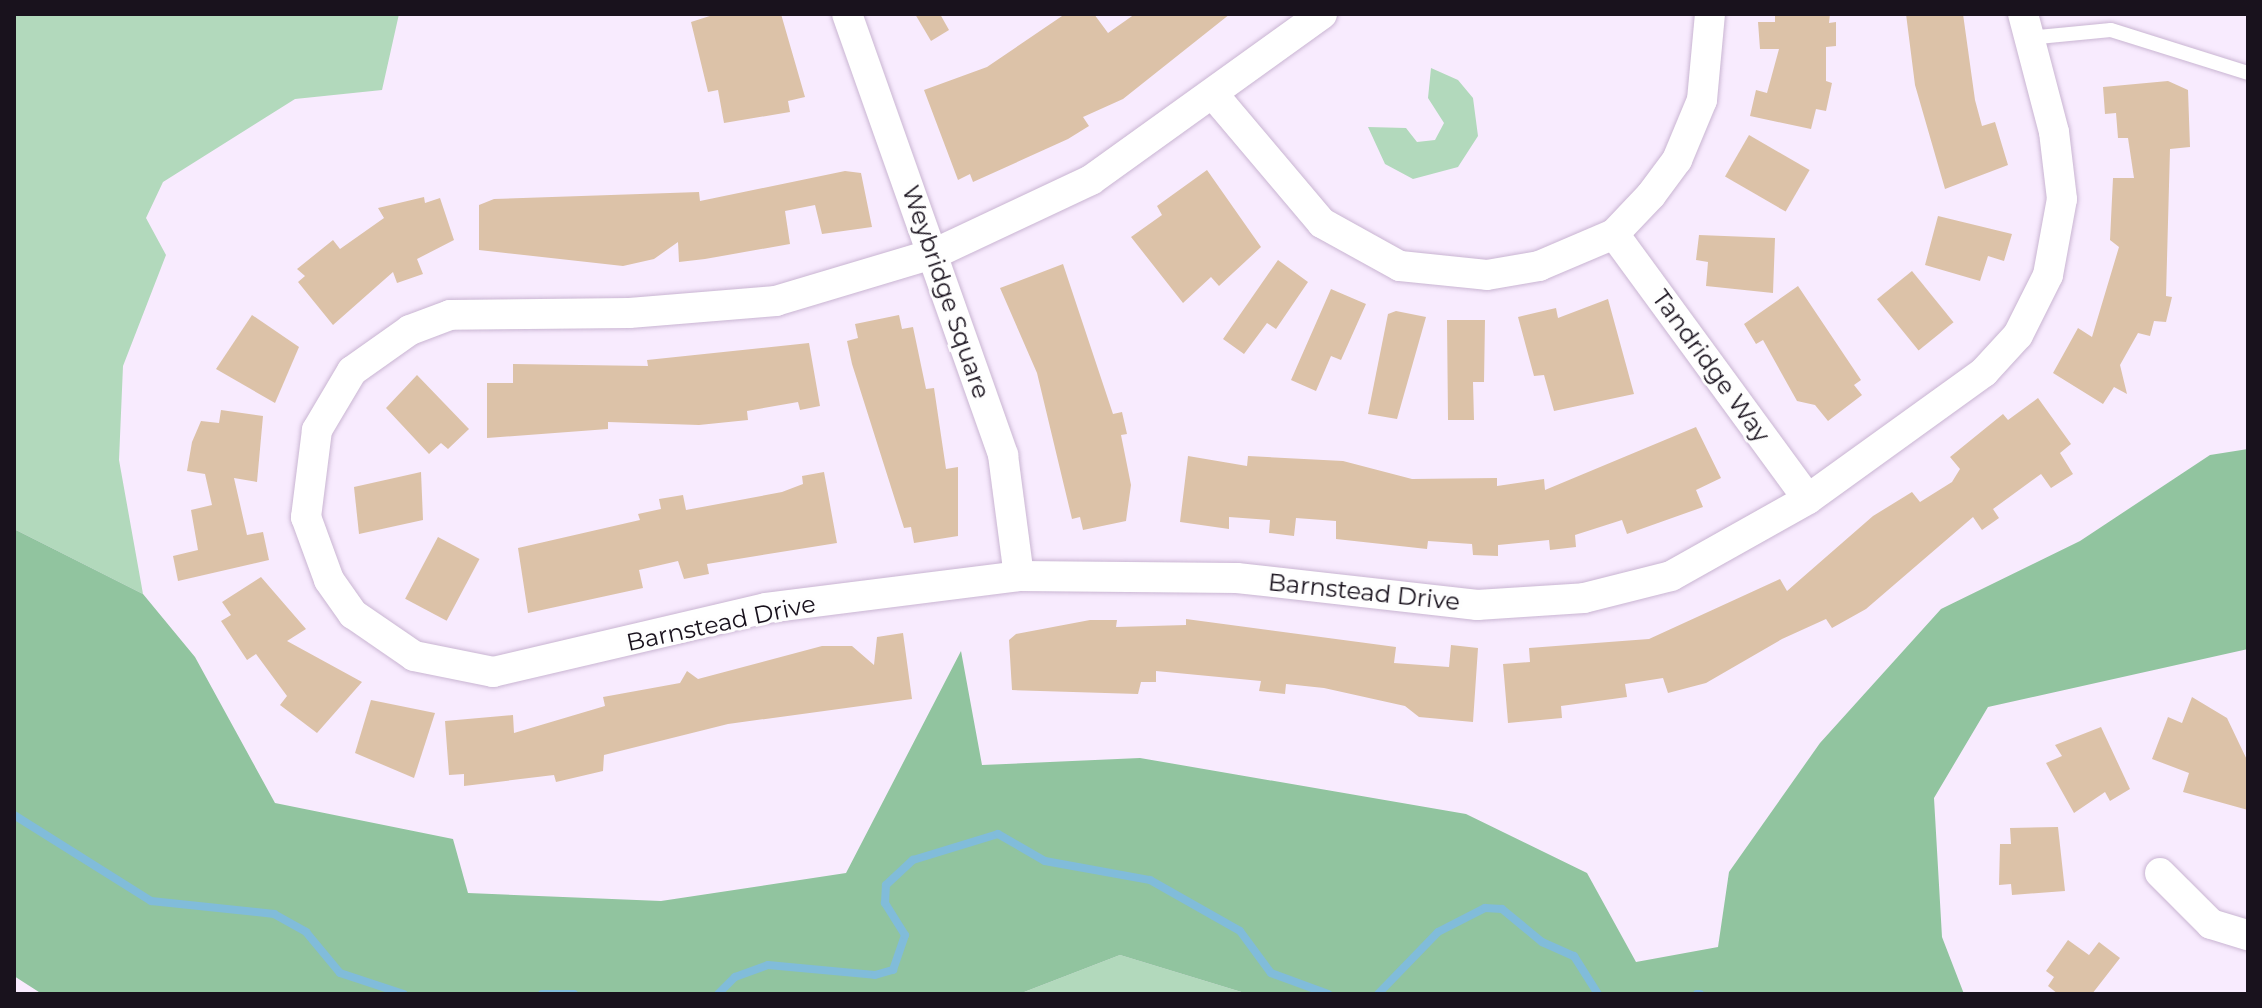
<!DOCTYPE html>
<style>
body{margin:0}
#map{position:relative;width:2262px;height:1008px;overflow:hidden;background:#f8ebfe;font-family:Montserrat,sans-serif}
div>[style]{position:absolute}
.green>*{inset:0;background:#b2d9bc}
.forest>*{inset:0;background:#91c49f}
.stream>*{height:8px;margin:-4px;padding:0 4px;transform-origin:4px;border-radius:4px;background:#81bcda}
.building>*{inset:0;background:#dcc2a8;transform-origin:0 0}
.roads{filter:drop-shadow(0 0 2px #c9b5d2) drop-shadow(0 0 2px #c9b5d2)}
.service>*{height:14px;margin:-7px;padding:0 7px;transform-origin:7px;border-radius:7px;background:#fff}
.minor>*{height:30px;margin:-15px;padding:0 15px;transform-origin:15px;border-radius:15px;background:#fff}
span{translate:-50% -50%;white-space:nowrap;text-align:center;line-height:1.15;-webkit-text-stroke:6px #fefefe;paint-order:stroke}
.street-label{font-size:24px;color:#19121d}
.frame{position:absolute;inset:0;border:16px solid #19121d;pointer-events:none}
</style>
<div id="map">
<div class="green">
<i style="clip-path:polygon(14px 14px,399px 14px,382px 90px,295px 99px,163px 182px,146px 218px,166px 255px,123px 366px,119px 460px,143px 594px,14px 529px)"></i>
<i style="clip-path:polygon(1431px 68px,1458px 80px,1473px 98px,1478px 136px,1458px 167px,1413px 179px,1385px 164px,1368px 127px,1406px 128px,1417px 142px,1435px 140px,1444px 123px,1428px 98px)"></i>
<i style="clip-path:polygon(1120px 955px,1248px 994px,1019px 994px)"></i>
</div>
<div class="forest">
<i style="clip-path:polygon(2248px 449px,2248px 649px,1988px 707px,1934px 798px,1942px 937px,1964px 994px,1248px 994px,1120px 955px,1019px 994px,42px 994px,14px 976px,14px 529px,143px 594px,195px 657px,275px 803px,453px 839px,468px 893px,661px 901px,846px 873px,961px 651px,982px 765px,1140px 758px,1466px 814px,1587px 873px,1636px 962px,1718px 947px,1729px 872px,1820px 743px,1941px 609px,2080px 541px,2210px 455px)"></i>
</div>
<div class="stream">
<i style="left:14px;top:815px;width:162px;rotate:32.1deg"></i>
<i style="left:151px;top:901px;width:124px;rotate:6deg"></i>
<i style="left:274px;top:914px;width:37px;rotate:29deg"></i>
<i style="left:306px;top:932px;width:53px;rotate:50.3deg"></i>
<i style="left:340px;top:973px;width:67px;rotate:18.2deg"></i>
<i style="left:542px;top:994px;width:32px"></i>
<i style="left:718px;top:994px;width:24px;rotate:-45deg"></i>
<i style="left:735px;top:977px;width:35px;rotate:-20deg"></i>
<i style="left:768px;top:965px;width:107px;rotate:5.3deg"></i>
<i style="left:875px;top:975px;width:19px;rotate:-16deg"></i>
<i style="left:893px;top:970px;width:37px;rotate:-71deg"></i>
<i style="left:905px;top:935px;width:38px;rotate:-122deg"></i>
<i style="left:885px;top:903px;width:18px;rotate:-87deg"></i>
<i style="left:886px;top:885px;width:37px;rotate:-43deg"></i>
<i style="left:913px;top:860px;width:89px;rotate:-17deg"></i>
<i style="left:998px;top:834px;width:54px;rotate:29.9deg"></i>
<i style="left:1045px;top:861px;width:107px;rotate:10.3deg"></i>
<i style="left:1150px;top:880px;width:103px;rotate:29.5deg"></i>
<i style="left:1240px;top:931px;width:52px;rotate:53.6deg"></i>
<i style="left:1271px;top:973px;width:61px;rotate:20.2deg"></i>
<i style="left:1378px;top:994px;width:86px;rotate:-45.9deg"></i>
<i style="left:1438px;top:932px;width:53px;rotate:-27.1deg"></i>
<i style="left:1485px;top:908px;width:17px;rotate:3deg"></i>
<i style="left:1502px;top:909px;width:52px;rotate:39.5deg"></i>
<i style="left:1542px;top:942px;width:35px;rotate:24deg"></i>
<i style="left:1574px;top:956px;width:45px;rotate:57.7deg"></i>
<i style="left:1697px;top:994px;width:3px"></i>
</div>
<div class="building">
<i style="clip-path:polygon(716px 14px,781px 14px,805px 97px,788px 101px,790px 112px,724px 123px,718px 90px,708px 92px,691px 22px)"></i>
<i style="clip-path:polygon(915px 14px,940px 14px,949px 30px,931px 41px)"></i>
<i style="clip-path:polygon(1065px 14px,1094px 14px,1108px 33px,1135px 14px,1230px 14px,1123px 99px,1083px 117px,1089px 126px,1068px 139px,973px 182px,970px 174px,958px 180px,924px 90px,987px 67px)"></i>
<i style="clip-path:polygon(1775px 14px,1830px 14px,1829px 23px,1836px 22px,1836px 46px,1826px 47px,1826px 81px,1832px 83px,1826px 111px,1816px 109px,1811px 129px,1750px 116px,1756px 90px,1767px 93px,1779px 49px,1760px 49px,1758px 22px,1775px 22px)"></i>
<i style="clip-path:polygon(1906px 14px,1963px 14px,1975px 100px,1982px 126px,1995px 122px,2008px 165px,1945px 189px,1915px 85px)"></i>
<i style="clip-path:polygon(2168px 81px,2188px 90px,2190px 147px,2170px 149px,2166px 296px,2172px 297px,2166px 322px,2154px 321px,2150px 336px,2138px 333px,2120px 365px,2127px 394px,2114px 387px,2103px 404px,2053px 373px,2078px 328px,2092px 337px,2119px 247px,2110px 240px,2113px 178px,2134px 178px,2128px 138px,2118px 138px,2116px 113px,2105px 114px,2103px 87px)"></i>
<i style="left:1749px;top:135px;width:70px;height:48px;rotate:30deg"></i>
<i style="clip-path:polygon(1207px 170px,1261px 247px,1219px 286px,1211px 277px,1183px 303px,1131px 237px,1162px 215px,1157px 206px)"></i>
<i style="clip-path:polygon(845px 171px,861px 173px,872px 227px,822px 234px,815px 205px,785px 211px,790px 244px,705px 259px,679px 262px,678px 242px,654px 259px,623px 266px,479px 250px,479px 205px,494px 199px,699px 192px,700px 201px)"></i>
<i style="clip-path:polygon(424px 197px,425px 203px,440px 198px,454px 240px,417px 259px,423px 274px,397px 283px,393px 272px,333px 325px,298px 282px,305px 276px,297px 269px,333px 240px,340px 249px,384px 218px,378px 208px)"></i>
<i style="clip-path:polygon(1938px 216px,2012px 234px,2004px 261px,1988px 256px,1980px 281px,1925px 265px)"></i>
<i style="clip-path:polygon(1699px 235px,1775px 238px,1773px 293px,1706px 286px,1708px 262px,1696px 260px)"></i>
<i style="clip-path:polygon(1278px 260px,1308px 282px,1276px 329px,1267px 323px,1244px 354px,1223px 339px)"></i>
<i style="clip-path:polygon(1063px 264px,1113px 414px,1122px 412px,1127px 434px,1121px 435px,1131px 485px,1126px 521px,1083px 530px,1080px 517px,1072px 519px,1037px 373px,1000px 288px)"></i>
<i style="left:1912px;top:271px;width:66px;height:45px;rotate:51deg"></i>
<i style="clip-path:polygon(1798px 286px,1861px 380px,1854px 385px,1862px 395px,1828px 421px,1815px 405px,1797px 401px,1763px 340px,1756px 344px,1744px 324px)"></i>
<i style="clip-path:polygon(1331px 289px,1366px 304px,1341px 360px,1331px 356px,1316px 391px,1291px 380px)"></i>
<i style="clip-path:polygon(1608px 299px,1634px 394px,1554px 411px,1544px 375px,1534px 376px,1518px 317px,1556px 308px,1558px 318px)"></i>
<i style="clip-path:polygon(1396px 311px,1426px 317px,1397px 419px,1368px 414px,1388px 314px)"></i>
<i style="clip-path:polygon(252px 315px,299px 347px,275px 403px,216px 369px)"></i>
<i style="clip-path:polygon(899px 315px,902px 329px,913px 327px,926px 389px,934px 388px,946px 469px,958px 467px,958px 536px,914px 543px,911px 527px,904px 528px,852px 364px,847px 341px,858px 338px,855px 324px)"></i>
<i style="clip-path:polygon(1447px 320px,1485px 320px,1484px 382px,1473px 382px,1474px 420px,1448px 420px)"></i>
<i style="clip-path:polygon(809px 343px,820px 406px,800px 410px,798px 402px,747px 411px,748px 420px,699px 425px,608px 422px,608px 429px,487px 438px,487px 383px,513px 383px,513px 364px,648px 366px,647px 360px)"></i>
<i style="clip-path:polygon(417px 375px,469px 429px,448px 449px,441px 443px,429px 454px,386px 408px)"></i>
<i style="clip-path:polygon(2038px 398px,2071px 444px,2060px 453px,2073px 474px,2051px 488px,2041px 474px,1993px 509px,1999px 518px,1982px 530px,1973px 517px,1866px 609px,1832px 628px,1826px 619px,1782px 639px,1706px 683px,1668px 693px,1663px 678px,1625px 684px,1627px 697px,1561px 706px,1562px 718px,1508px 723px,1503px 664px,1530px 662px,1529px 648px,1649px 639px,1780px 579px,1787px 591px,1873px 516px,1912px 492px,1920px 502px,1952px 482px,1960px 469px,1950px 457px,2003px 414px,2008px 420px)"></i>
<i style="clip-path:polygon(221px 410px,263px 416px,257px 482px,234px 478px,247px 535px,263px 532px,269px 560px,178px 581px,173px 556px,198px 550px,191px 510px,212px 505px,205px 474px,187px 471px,192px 442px,201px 421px,219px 423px)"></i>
<i style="clip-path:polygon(1696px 427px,1721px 478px,1696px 490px,1703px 507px,1627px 534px,1622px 520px,1575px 535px,1576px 547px,1550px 550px,1549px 540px,1498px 545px,1498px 556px,1473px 555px,1472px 544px,1428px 541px,1427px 549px,1336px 539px,1336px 521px,1296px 518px,1294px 536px,1269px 533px,1270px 520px,1229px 517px,1229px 529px,1180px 522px,1188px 456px,1247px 466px,1248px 456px,1343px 461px,1412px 479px,1497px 478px,1497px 486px,1544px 479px,1545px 490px)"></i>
<i style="clip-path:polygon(421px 472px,423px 520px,359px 534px,354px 487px)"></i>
<i style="clip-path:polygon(824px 472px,837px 543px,707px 564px,709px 574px,684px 579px,678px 561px,639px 570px,643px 588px,528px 613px,518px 548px,640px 520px,638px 514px,661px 509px,659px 499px,683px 495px,686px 510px,782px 492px,803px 484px,802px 476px)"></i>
<i style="left:438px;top:537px;width:47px;height:70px;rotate:28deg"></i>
<i style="clip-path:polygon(261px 577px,306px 629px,287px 641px,362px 682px,317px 733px,280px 705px,287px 696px,256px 654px,247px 660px,221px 621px,231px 615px,222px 602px)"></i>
<i style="clip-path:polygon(1186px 619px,1396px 647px,1394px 663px,1449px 667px,1451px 645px,1478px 648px,1473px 722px,1419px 717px,1405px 706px,1324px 688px,1286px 684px,1285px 694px,1259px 691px,1261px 681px,1156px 671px,1156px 682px,1141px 682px,1138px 694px,1012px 690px,1009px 640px,1016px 634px,1090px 620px,1117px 620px,1116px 627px,1186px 625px)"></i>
<i style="clip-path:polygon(903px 633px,912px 699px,728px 724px,604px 755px,603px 771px,556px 782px,554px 775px,464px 786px,464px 774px,449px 775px,445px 721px,513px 715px,514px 733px,605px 706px,603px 697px,680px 683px,687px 671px,698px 679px,822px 646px,852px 646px,874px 665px,877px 637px)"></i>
<i style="clip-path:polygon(2192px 697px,2227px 718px,2248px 762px,2248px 810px,2183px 792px,2189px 773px,2152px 759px,2168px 717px,2182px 723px)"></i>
<i style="clip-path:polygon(371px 700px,435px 713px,414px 778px,355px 753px)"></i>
<i style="clip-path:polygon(2101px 727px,2130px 789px,2110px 801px,2105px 792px,2074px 813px,2046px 763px,2062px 756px,2055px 745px)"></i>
<i style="clip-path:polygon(2058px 827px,2065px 891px,2012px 895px,2011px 884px,1999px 885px,2000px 844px,2011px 844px,2010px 828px)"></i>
<i style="clip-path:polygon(2068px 940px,2089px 955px,2099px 942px,2120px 958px,2092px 994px,2058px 994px,2048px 986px,2054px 977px,2046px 971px)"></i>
</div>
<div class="roads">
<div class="service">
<i style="left:2028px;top:38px;width:83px;rotate:-5.5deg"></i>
<i style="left:2111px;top:30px;width:144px;rotate:17.4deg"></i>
</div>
<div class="minor">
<i style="left:847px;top:14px;width:468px;rotate:70.5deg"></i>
<i style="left:1003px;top:455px;width:122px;rotate:82.5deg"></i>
<i style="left:1322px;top:14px;width:284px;rotate:144.3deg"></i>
<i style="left:1091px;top:180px;width:171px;rotate:154.8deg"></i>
<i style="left:936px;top:253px;width:167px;rotate:163.3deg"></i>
<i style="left:776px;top:301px;width:147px;rotate:175.3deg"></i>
<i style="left:629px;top:313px;width:179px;rotate:179.4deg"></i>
<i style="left:450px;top:315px;width:43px;rotate:159.4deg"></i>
<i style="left:410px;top:330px;width:71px;rotate:144.7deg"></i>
<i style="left:352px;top:371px;width:69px;rotate:120.7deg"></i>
<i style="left:317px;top:430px;width:88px;rotate:97.2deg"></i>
<i style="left:306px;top:517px;width:67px;rotate:69.9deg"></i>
<i style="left:329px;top:580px;width:42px;rotate:54.8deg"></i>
<i style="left:353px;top:614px;width:74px;rotate:34.5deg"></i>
<i style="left:414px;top:656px;width:81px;rotate:11.4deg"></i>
<i style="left:493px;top:672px;width:280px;rotate:-13.2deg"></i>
<i style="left:766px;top:608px;width:255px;rotate:-7.2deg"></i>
<i style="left:1019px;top:576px;width:218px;rotate:0.5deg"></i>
<i style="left:1237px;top:578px;width:242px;rotate:6.4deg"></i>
<i style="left:1477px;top:605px;width:107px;rotate:-3.7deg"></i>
<i style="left:1584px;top:598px;width:90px;rotate:-14.2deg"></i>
<i style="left:1671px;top:576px;width:157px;rotate:-29.3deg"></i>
<i style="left:1808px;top:499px;width:217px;rotate:-35.8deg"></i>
<i style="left:1984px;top:372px;width:50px;rotate:-47.4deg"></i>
<i style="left:2018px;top:335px;width:67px;rotate:-63.4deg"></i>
<i style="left:2048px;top:275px;width:77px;rotate:-79.6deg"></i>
<i style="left:2062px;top:199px;width:67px;rotate:-96.8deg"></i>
<i style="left:2054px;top:132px;width:122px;rotate:-104.7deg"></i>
<i style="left:1213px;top:94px;width:169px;rotate:49.8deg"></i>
<i style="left:1322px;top:223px;width:89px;rotate:28.9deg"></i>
<i style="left:1400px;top:266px;width:87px;rotate:5.9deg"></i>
<i style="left:1487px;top:275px;width:53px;rotate:-9.8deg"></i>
<i style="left:1539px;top:266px;width:82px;rotate:-23.1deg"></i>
<i style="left:1614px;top:234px;width:54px;rotate:-46.5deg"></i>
<i style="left:1651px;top:195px;width:44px;rotate:-53.4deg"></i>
<i style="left:1677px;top:160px;width:65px;rotate:-67.4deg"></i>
<i style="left:1702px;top:100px;width:86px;rotate:-84.7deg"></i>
<i style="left:1614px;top:234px;width:328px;rotate:53.8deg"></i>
<i style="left:2160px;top:873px;width:72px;rotate:45deg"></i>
<i style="left:2211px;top:924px;width:39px;rotate:17deg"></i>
</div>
</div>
<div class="street-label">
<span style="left:946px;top:292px;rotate:71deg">Weybridge Square</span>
<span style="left:1711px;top:366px;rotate:54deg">Tandridge Way</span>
<span style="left:1364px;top:592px;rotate:6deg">Barnstead Drive</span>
<span style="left:721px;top:623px;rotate:-12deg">Barnstead Drive</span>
</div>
<div class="frame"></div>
</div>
